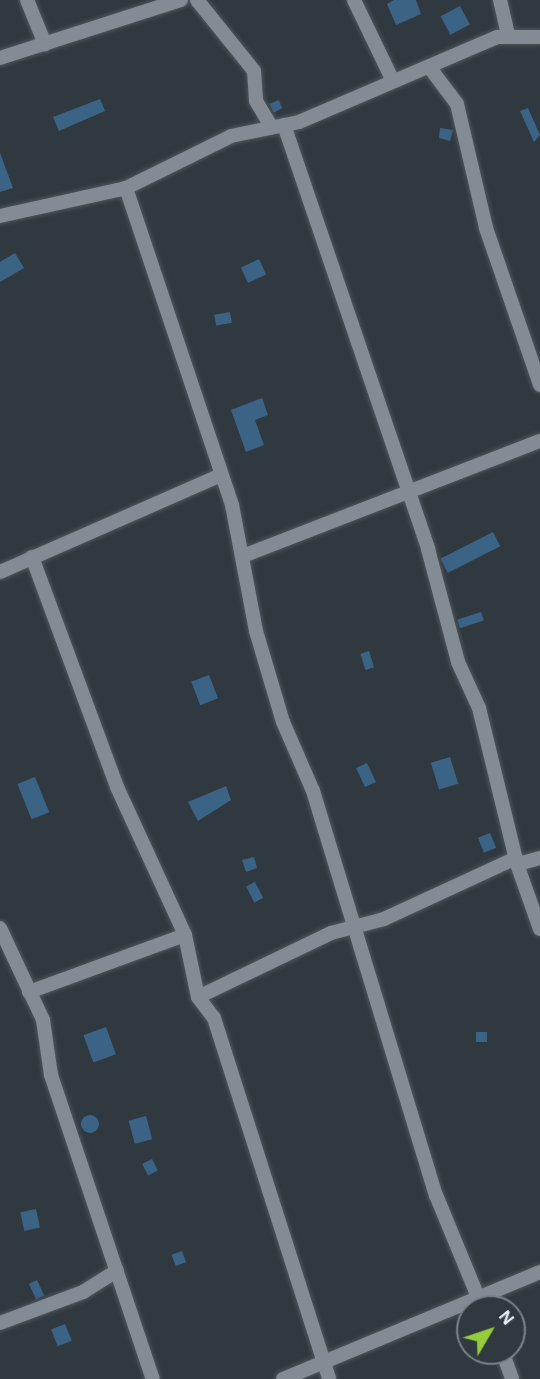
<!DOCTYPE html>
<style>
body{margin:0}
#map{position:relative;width:540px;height:1379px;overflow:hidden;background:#313940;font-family:"Alegreya Sans",sans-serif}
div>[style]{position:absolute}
.building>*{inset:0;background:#3b6386;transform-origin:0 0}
.round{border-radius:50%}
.roads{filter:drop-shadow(0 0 2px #4e555b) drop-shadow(0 0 2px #4e555b)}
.minor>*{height:14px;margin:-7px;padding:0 7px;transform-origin:7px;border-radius:7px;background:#838c95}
span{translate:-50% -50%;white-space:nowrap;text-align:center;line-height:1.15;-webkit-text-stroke:5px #313940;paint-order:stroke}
.north{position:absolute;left:456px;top:1295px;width:70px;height:70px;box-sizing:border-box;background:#313940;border:2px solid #7a8187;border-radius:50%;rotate:51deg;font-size:19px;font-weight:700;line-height:28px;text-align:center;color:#e8edf2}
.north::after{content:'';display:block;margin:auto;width:24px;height:32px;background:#94cc3b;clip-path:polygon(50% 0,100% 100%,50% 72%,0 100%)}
</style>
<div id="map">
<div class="building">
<i style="clip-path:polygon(394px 0,416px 0,421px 14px,396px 25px,387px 4px)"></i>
<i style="left:460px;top:6px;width:21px;height:22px;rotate:62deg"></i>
<i style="clip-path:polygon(100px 99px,105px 111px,59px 131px,53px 117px)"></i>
<i style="clip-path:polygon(279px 100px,282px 108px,274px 113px,269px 104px)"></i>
<i style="clip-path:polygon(528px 108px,540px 135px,534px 142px,520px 111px)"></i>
<i style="clip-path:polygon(440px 128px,453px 130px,450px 141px,439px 138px)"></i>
<i style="clip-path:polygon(0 153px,13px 188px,0 192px)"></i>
<i style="clip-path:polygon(15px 253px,24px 268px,0 282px,0 262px)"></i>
<i style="left:259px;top:259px;width:17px;height:20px;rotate:65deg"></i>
<i style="left:230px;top:312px;width:11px;height:16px;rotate:80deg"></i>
<i style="clip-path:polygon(262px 398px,268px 415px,255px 420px,264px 445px,246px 452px,231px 410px)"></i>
<i style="left:493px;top:532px;width:16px;height:59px;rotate:63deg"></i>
<i style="left:481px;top:612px;width:9px;height:25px;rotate:72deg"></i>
<i style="left:369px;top:651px;width:17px;height:9px;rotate:73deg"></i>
<i style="left:209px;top:675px;width:25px;height:19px;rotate:69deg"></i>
<i style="left:450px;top:757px;width:28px;height:20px;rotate:73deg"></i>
<i style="left:367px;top:763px;width:21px;height:12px;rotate:65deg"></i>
<i style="left:35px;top:777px;width:38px;height:19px;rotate:68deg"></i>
<i style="clip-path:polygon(226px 786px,231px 800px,198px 821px,188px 802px)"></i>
<i style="left:490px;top:833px;width:16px;height:13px;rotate:68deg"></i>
<i style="clip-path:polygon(254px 857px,257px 868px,246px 872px,242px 860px)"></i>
<i style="left:255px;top:882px;width:18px;height:10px;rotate:63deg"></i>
<i style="left:106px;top:1027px;width:29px;height:24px;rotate:70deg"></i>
<i style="left:476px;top:1032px;width:11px;height:10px"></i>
<i class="round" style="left:81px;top:1115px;width:18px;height:18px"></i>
<i style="left:146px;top:1116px;width:24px;height:18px;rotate:75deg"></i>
<i style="left:152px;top:1159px;width:13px;height:11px;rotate:63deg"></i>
<i style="left:36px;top:1209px;width:19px;height:16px;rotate:78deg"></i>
<i style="left:182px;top:1251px;width:12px;height:11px;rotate:70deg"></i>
<i style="left:37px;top:1280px;width:17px;height:9px;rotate:65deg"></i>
<i style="left:65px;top:1324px;width:18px;height:15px;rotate:68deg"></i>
</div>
<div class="roads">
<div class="minor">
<i style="left:27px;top:0;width:48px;rotate:67.8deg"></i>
<i style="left:197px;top:0;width:91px;rotate:51.2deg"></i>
<i style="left:254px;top:71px;width:30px;rotate:86deg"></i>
<i style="left:256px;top:101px;width:31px;rotate:59deg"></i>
<i style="left:354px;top:0;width:90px;rotate:64.3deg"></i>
<i style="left:500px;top:0;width:36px;rotate:77deg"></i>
<i style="left:0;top:58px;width:190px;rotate:-17.8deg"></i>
<i style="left:430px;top:68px;width:45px;rotate:53.1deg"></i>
<i style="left:457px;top:104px;width:127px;rotate:76.8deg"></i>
<i style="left:486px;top:228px;width:166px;rotate:71deg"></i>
<i style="left:284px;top:125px;width:448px;rotate:71.2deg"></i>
<i style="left:428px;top:549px;width:117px;rotate:75.1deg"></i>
<i style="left:458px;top:662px;width:51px;rotate:65.5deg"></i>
<i style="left:479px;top:708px;width:161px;rotate:76.3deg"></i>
<i style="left:126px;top:188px;width:334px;rotate:71.5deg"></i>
<i style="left:232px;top:505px;width:128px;rotate:79.2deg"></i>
<i style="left:256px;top:631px;width:95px;rotate:73.5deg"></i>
<i style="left:283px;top:722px;width:75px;rotate:66.5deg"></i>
<i style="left:313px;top:791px;width:422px;rotate:73.1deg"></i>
<i style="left:436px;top:1195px;width:123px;rotate:67.6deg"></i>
<i style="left:0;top:216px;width:129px;rotate:-12.5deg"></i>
<i style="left:126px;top:188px;width:117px;rotate:-26.3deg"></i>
<i style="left:231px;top:136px;width:69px;rotate:-11.6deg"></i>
<i style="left:299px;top:122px;width:215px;rotate:-23.2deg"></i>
<i style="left:497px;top:37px;width:43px"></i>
<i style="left:243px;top:556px;width:318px;rotate:-21.2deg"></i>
<i style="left:32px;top:557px;width:245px;rotate:69.7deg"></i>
<i style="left:117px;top:787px;width:163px;rotate:65.3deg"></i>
<i style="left:185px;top:935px;width:63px;rotate:78.2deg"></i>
<i style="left:198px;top:997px;width:26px;rotate:53deg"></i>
<i style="left:214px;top:1018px;width:379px;rotate:72.3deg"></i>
<i style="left:0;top:572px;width:241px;rotate:-23.7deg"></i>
<i style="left:540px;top:858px;width:24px;rotate:165deg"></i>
<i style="left:517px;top:864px;width:69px;rotate:70.5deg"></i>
<i style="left:0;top:928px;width:102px;rotate:64.9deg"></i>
<i style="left:43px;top:1020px;width:56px;rotate:81.7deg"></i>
<i style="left:51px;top:1075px;width:321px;rotate:71.5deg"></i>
<i style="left:29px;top:992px;width:166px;rotate:-20.1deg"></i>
<i style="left:198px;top:997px;width:148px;rotate:-25.7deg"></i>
<i style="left:331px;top:933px;width:55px;rotate:-14.8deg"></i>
<i style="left:384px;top:919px;width:145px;rotate:-24.8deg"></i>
<i style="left:0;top:1323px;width:89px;rotate:-20.5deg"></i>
<i style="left:83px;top:1292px;width:40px;rotate:-32deg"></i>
<i style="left:502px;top:1351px;width:30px;rotate:70deg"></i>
<i style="left:283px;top:1379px;width:278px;rotate:-22.6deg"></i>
</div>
</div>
<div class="north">N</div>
</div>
